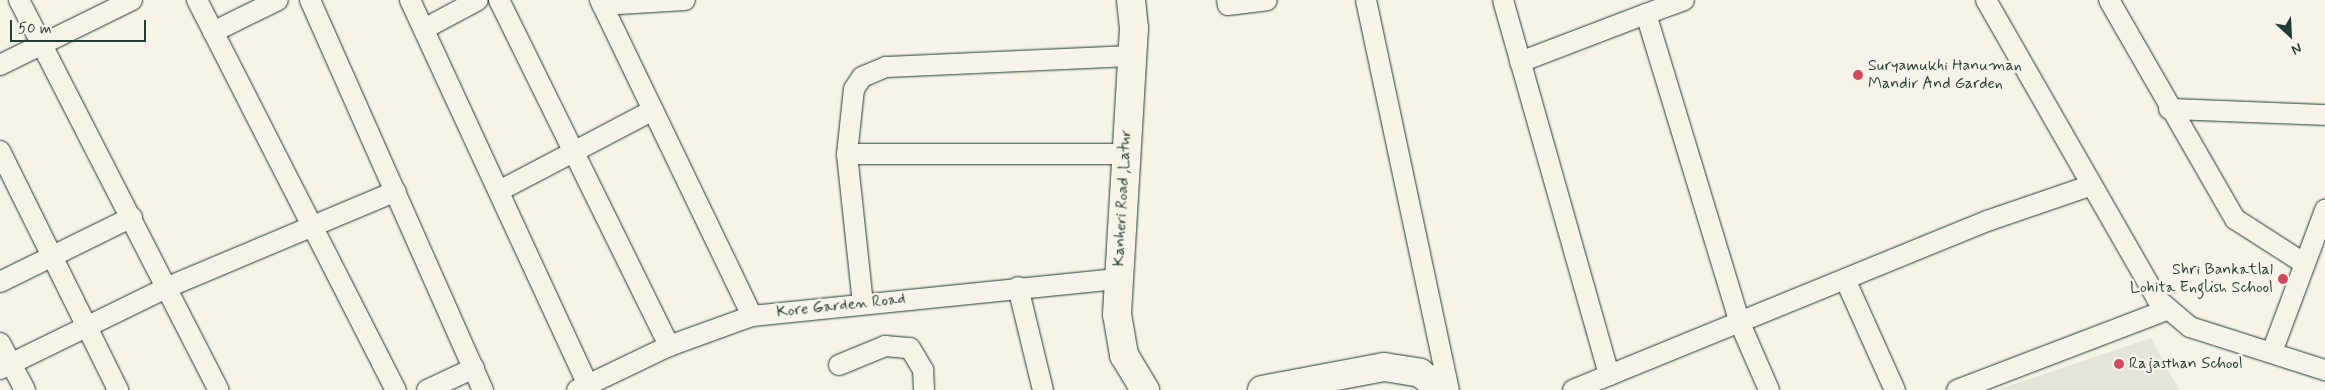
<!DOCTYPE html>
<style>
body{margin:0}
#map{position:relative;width:2325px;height:390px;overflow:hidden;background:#f7f3e8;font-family:Mynerve,sans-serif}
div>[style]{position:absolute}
.built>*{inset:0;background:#e5e4d9}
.roads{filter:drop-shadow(0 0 1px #1f3d34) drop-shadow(0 0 1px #1f3d34)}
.street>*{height:20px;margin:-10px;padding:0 10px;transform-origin:10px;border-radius:10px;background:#f7f3e8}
.secondary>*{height:28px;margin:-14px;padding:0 14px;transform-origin:14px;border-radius:14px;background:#f7f3e8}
.dots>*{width:14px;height:14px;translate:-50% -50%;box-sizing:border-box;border:2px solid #f7f3e8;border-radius:50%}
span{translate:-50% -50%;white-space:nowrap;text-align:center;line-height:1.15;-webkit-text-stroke:5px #f7f3e8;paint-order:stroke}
.poi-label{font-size:16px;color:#1f3d34}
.left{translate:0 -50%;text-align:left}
.right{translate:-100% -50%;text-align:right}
.street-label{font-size:16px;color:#1f3d34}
.north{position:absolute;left:2265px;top:10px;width:50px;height:50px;-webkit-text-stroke:4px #f7f3e8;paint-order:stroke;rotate:155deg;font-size:14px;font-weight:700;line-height:20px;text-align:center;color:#1f3d34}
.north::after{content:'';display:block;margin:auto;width:18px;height:22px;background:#1f3d34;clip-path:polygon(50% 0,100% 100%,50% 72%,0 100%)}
.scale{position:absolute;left:10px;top:20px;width:136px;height:22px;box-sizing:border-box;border:2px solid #1f3d34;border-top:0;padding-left:6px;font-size:15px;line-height:18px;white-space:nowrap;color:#1f3d34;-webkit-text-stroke:4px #f7f3e8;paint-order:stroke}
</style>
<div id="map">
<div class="built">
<i style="clip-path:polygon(2151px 338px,2179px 390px,1997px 390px)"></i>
</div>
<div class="roads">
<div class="street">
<i style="left:19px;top:0;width:438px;rotate:62.9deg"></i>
<i style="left:197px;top:0;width:438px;rotate:63deg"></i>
<i style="left:310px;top:0;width:427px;rotate:66.1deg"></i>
<i style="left:410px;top:0;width:424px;rotate:65.2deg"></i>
<i style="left:499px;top:0;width:386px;rotate:63.8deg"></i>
<i style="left:600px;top:0;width:351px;rotate:64.3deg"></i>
<i style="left:1227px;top:0;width:5px;rotate:79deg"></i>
<i style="left:1228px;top:5px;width:39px;rotate:-7deg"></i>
<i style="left:1366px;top:0;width:399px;rotate:78deg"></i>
<i style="left:1503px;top:0;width:390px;rotate:74.2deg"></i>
<i style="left:1684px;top:0;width:40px;rotate:159.8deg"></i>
<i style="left:1646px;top:14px;width:321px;rotate:73.1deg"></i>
<i style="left:1739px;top:321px;width:75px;rotate:66.5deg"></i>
<i style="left:1986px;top:0;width:344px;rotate:60.2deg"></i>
<i style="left:2157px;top:299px;width:43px;rotate:40.3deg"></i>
<i style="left:2190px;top:327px;width:142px;rotate:17.7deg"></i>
<i style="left:2109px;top:0;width:253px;rotate:60.1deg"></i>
<i style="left:2235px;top:219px;width:83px;rotate:32.7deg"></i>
<i style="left:602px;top:5px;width:83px;rotate:-3.4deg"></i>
<i style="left:424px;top:29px;width:61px;rotate:-28.2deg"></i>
<i style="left:213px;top:32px;width:72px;rotate:-26.2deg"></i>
<i style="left:1520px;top:62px;width:135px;rotate:-20.9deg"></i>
<i style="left:0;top:65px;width:147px;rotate:-26.2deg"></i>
<i style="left:2169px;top:109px;width:156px;rotate:2.2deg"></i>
<i style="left:0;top:151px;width:267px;rotate:63.7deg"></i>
<i style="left:847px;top:154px;width:277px"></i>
<i style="left:499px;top:191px;width:174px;rotate:-27.7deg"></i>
<i style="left:1845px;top:279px;width:122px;rotate:65.8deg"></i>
<i style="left:0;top:282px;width:147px;rotate:-26.2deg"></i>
<i style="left:1018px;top:287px;width:106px;rotate:76.4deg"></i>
<i style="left:863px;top:304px;width:151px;rotate:-96.1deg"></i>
<i style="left:847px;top:154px;width:65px;rotate:-83.9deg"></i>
<i style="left:854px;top:89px;width:14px;rotate:-56deg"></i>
<i style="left:862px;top:77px;width:26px;rotate:-23deg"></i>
<i style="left:886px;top:67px;width:246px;rotate:-2.6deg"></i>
<i style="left:0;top:343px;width:53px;rotate:62deg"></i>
<i style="left:2272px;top:352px;width:152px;rotate:-69.5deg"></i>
<i style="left:839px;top:365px;width:50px;rotate:-22.4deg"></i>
<i style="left:885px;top:346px;width:25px;rotate:5deg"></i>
<i style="left:910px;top:348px;width:26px;rotate:59deg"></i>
<i style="left:923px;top:370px;width:20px;rotate:87deg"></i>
<i style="left:0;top:369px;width:187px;rotate:-26deg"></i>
<i style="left:168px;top:287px;width:247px;rotate:-22.8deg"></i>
<i style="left:427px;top:390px;width:52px;rotate:-25.1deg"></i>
<i style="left:577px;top:390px;width:102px;rotate:-25.6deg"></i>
<i style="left:669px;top:346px;width:88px;rotate:-19.9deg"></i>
<i style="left:752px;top:316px;width:369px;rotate:-5.8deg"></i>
<i style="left:1573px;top:390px;width:447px;rotate:-22.2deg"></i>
<i style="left:1987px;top:221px;width:108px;rotate:-18.9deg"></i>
<i style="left:1957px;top:390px;width:225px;rotate:-20.9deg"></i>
</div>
<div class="secondary">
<i style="left:1131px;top:0;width:28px;rotate:84deg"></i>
<i style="left:1134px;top:28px;width:287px;rotate:93.4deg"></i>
<i style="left:1117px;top:314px;width:42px;rotate:80.3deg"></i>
<i style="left:1124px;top:355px;width:41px;rotate:59deg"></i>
<i style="left:1262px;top:390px;width:124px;rotate:-10.7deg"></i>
<i style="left:1384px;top:367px;width:36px;rotate:9deg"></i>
<i style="left:1420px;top:373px;width:28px;rotate:38deg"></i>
</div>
</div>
<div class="dots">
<i style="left:1858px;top:75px;background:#d1495b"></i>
<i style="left:2283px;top:279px;background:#d1495b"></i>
<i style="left:2119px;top:364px;background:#d1495b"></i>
</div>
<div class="poi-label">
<span class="left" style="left:1868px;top:75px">Suryamukhi Hanuman<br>Mandir And Garden</span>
<span class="right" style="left:2273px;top:279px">Shri Bankatlal<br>Lohita English School</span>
<span class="left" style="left:2129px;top:364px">Rajasthan School</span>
</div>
<div class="street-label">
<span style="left:1123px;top:198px;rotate:-87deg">Kanheri Road ,Latur</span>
<span style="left:841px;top:306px;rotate:-6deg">Kore Garden Road</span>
</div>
<div class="north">N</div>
<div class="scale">50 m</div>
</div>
